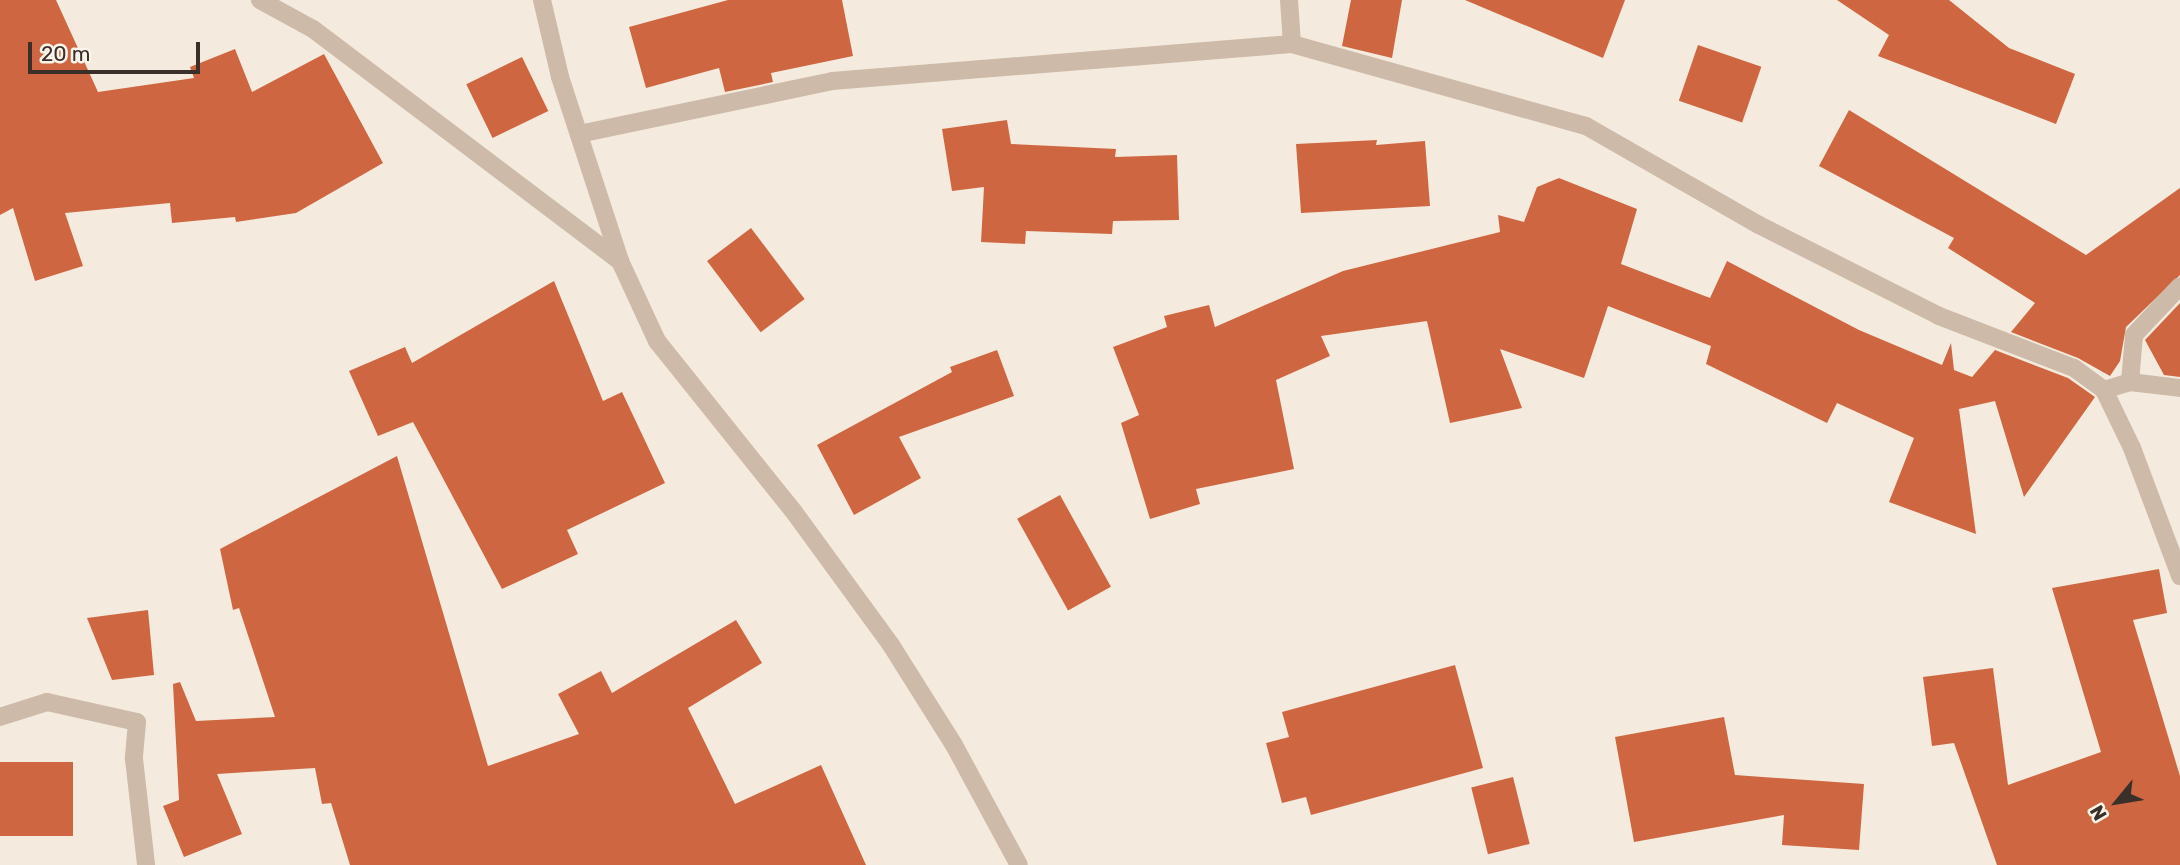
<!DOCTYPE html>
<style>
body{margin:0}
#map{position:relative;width:2180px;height:865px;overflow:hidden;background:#f4eadd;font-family:Rubik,sans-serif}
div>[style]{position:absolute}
.building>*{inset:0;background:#ce6741;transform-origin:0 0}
.street>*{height:18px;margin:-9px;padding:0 9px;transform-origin:9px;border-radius:9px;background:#cdbaa8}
span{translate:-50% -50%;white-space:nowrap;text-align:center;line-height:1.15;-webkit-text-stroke:5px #fbf4ea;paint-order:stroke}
.north{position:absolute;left:2082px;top:767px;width:70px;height:70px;-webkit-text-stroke:5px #fbf4ea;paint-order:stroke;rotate:240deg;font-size:19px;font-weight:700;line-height:28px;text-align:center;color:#3a2f29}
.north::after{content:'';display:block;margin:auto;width:24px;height:32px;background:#3a2f29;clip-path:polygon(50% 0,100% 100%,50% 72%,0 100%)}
.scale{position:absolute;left:28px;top:42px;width:172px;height:32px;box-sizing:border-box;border:4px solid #3a2f29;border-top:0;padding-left:9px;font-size:21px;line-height:24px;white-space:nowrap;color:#3a2f29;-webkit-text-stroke:5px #fbf4ea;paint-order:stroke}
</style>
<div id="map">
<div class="building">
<i style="clip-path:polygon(0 0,56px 0,98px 92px,194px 78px,190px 67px,235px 49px,252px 92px,324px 54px,383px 163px,296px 213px,236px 222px,235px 217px,172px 223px,170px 203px,65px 213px,83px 266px,35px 281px,13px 208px,0 215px)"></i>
<i style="clip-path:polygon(728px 0,842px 0,853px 56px,771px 73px,773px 82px,725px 92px,719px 68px,646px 88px,629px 27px)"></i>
<i style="clip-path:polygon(1351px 0,1402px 0,1392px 58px,1342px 46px)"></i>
<i style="clip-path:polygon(1465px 0,1625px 0,1603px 58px)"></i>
<i style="clip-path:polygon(1837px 0,1949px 0,2009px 48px,2075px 74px,2056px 124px,1878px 56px,1889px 35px)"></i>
<i style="left:1698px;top:45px;width:67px;height:59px;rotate:19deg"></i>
<i style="left:522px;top:57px;width:60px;height:62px;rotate:64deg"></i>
<i style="clip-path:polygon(1849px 110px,2086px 255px,2180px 188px,2180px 275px,2126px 327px,2120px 361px,2110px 376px,2078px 358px,2011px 332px,2035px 303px,1948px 248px,1954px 238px,1819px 166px)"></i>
<i style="clip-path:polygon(1007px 120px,1011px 144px,1116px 149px,1115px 157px,1177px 155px,1179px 220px,1113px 221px,1112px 234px,1026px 231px,1025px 244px,981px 242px,984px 187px,952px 191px,942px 129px)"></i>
<i style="clip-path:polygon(1377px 140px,1376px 145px,1425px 141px,1430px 206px,1301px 213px,1296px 144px)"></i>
<i style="clip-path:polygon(1559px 178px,1637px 209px,1621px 264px,1710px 298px,1727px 261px,1859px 330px,1942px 365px,1951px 343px,1954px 370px,1972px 377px,1995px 350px,2068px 378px,2095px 397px,2024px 497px,1995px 401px,1959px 409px,1976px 534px,1889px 502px,1914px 438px,1837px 403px,1827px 423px,1706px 364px,1711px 346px,1608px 306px,1584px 378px,1500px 349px,1522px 408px,1450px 423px,1427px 321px,1321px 336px,1330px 356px,1276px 380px,1294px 469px,1196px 489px,1200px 504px,1150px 519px,1121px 423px,1139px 415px,1113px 347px,1167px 327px,1164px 316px,1209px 305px,1215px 327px,1343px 271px,1500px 232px,1498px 215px,1524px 222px,1537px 187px)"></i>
<i style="left:751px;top:228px;width:89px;height:55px;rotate:53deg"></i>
<i style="clip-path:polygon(554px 281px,603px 401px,622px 392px,665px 483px,567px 530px,578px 554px,502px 589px,413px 422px,378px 436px,349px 371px,405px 347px,412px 363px)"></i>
<i style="clip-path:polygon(2180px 303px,2180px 377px,2164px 375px,2145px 340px)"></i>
<i style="clip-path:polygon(997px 350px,1014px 396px,899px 437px,921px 478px,854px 515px,817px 445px,952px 372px,950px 367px)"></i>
<i style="clip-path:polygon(397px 456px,488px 766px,579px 734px,558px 694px,601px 671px,612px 693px,736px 620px,762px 663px,688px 708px,735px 804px,821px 765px,866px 865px,350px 865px,331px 803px,322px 804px,315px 768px,217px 774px,242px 834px,184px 857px,163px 806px,179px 800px,173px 684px,180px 682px,196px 721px,275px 717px,239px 608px,233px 610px,220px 549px)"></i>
<i style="left:1060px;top:495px;width:105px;height:49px;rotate:61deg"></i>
<i style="clip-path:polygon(2159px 569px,2167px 613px,2133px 620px,2180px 776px,2180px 865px,1997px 865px,1954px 743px,1932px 746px,1923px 677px,1993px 668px,2008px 785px,2101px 752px,2052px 588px)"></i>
<i style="clip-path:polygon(148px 610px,154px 675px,112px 680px,87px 618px)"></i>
<i style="clip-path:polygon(1455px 665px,1483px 768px,1311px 815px,1306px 797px,1282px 803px,1266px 743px,1289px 737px,1282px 712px)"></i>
<i style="clip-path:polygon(1724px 717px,1735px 775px,1864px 784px,1859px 850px,1782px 845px,1784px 815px,1634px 842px,1615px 737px)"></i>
<i style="left:0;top:762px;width:73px;height:74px"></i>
<i style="left:1513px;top:777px;width:69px;height:43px;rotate:76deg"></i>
</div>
<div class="street">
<i style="left:260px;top:0;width:60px;rotate:28.7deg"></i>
<i style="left:313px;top:29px;width:385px;rotate:37.1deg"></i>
<i style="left:542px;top:0;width:79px;rotate:76.8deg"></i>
<i style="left:560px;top:77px;width:194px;rotate:71.9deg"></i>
<i style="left:620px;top:261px;width:88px;rotate:65.2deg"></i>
<i style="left:657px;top:341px;width:219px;rotate:51.3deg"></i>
<i style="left:794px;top:512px;width:165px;rotate:53.9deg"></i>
<i style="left:891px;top:645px;width:118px;rotate:57.8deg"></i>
<i style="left:954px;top:745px;width:136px;rotate:61.6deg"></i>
<i style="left:1289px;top:0;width:44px;rotate:86.1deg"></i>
<i style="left:579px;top:134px;width:258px;rotate:-11.8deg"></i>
<i style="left:832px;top:81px;width:461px;rotate:-4.6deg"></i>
<i style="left:1292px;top:44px;width:305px;rotate:15.6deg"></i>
<i style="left:1586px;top:126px;width:199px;rotate:29.8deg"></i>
<i style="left:1759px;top:225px;width:202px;rotate:26.8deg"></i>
<i style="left:1939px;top:316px;width:145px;rotate:21.1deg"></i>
<i style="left:2074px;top:368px;width:37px;rotate:36deg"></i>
<i style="left:2104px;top:390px;width:64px;rotate:64.2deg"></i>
<i style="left:2132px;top:448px;width:137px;rotate:69.4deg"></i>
<i style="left:2130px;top:382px;width:47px;rotate:-85.1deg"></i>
<i style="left:2134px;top:335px;width:67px;rotate:-46.8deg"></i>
<i style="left:2104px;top:390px;width:27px;rotate:-17deg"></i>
<i style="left:2130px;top:382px;width:50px;rotate:6.8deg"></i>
<i style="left:0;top:717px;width:49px;rotate:-17.7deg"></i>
<i style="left:47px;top:702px;width:92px;rotate:12.5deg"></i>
<i style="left:137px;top:722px;width:37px;rotate:95deg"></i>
<i style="left:134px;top:759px;width:107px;rotate:83.5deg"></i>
</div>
<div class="north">N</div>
<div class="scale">20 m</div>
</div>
